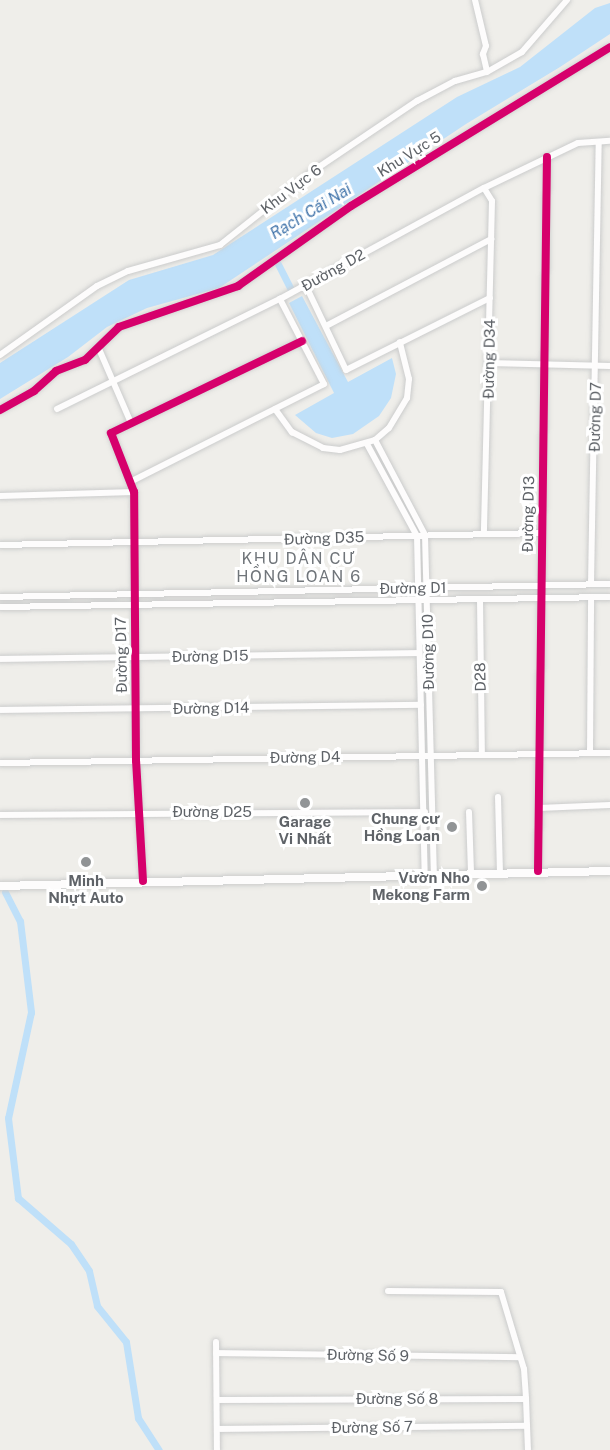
<!DOCTYPE html>
<meta charset="utf-8">
<style>
body{margin:0}
#map{position:relative;width:610px;height:1450px;overflow:hidden;background:#efeeea;font-family:"Public Sans",sans-serif}
div>[style]{position:absolute}
.water>*{inset:0;background:#bfe0f9}
.canal>*{height:7px;margin:-3.5px;padding:0 3.5px;transform-origin:3.5px;border-radius:3.5px;background:#bfe0f9}
.roads{filter:drop-shadow(0 0 2px #cbcccc) drop-shadow(0 0 2px #cbcccc)}
.minor>*{height:6px;margin:-3px;padding:0 3px;transform-origin:3px;border-radius:3px;background:#fdfcfc}
.tertiary>*{height:8px;margin:-4px;padding:0 4px;transform-origin:4px;border-radius:4px;background:#fdfcfc}
.cycleway>*{height:8px;margin:-4px;padding:0 4px;transform-origin:4px;border-radius:4px;background:#d6006c}
.dots>*{width:16px;height:16px;translate:-50% -50%;box-sizing:border-box;border:3px solid #fff;border-radius:50%}
span{translate:-50% -50%;white-space:nowrap;text-align:center;line-height:1.15;-webkit-text-stroke:6px #fff;paint-order:stroke}
.street-label{font-size:15px;color:#5f6368}
.poi-label{font-size:15px;color:#5f6368;font-weight:700}
.right{translate:-100% -50%;text-align:right}
.water-label{font-size:16px;color:#4174aa;font-style:italic}
.neighbourhood-label{font-size:16px;color:#70757a;letter-spacing:1.5px}
</style>
<div id="map">
<div class="water">
<i style="clip-path:polygon(610px 3px,610px 34px,560px 67px,466px 124px,219px 288px,147px 308px,107px 327px,68px 357px,0 399px,0 363px,129px 280px,213px 255px,457px 97px,520px 67px,595px 8px)"></i>
<i style="clip-path:polygon(302px 296px,348px 382px,392px 358px,396px 374px,391px 398px,379px 416px,353px 434px,332px 438px,316px 433px,295px 415px,334px 393px,289px 303px)"></i>
</div>
<div class="canal">
<i style="left:278px;top:264px;width:27px;rotate:63deg"></i>
<i style="left:5px;top:892px;width:33px;rotate:63deg"></i>
<i style="left:20px;top:921px;width:92px;rotate:83.1deg"></i>
<i style="left:31px;top:1012px;width:108px;rotate:102.2deg"></i>
<i style="left:8px;top:1118px;width:81px;rotate:82.9deg"></i>
<i style="left:18px;top:1198px;width:70px;rotate:41deg"></i>
<i style="left:71px;top:1244px;width:32px;rotate:56deg"></i>
<i style="left:89px;top:1271px;width:36px;rotate:77deg"></i>
<i style="left:97px;top:1306px;width:46px;rotate:51.1deg"></i>
<i style="left:126px;top:1342px;width:77px;rotate:81deg"></i>
<i style="left:138px;top:1418px;width:38px;rotate:57deg"></i>
</div>
<div class="roads">
<div class="minor">
<i style="left:475px;top:0;width:47px;rotate:76.6deg"></i>
<i style="left:486px;top:46px;width:9px;rotate:111deg"></i>
<i style="left:483px;top:54px;width:18px;rotate:77deg"></i>
<i style="left:484px;top:188px;width:15px;rotate:58deg"></i>
<i style="left:492px;top:201px;width:333px;rotate:91.4deg"></i>
<i style="left:306px;top:286px;width:93px;rotate:64.5deg"></i>
<i style="left:346px;top:370px;width:161px;rotate:-26.6deg"></i>
<i style="left:326px;top:326px;width:187px;rotate:-27.8deg"></i>
<i style="left:99px;top:349px;width:81px;rotate:66.6deg"></i>
<i style="left:0;top:355px;width:119px;rotate:-35.4deg"></i>
<i style="left:97px;top:286px;width:34px;rotate:-26deg"></i>
<i style="left:128px;top:271px;width:96px;rotate:-15.8deg"></i>
<i style="left:220px;top:245px;width:122px;rotate:-38.4deg"></i>
<i style="left:316px;top:169px;width:122px;rotate:-34deg"></i>
<i style="left:417px;top:101px;width:43px;rotate:-27.8deg"></i>
<i style="left:455px;top:81px;width:33px;rotate:-16deg"></i>
<i style="left:487px;top:72px;width:40px;rotate:-29.7deg"></i>
<i style="left:522px;top:52px;width:69px;rotate:-49.1deg"></i>
<i style="left:489px;top:363px;width:121px;rotate:1.4deg"></i>
<i style="left:57px;top:409px;width:249px;rotate:-26.3deg"></i>
<i style="left:280px;top:299px;width:232px;rotate:-28.6deg"></i>
<i style="left:484px;top:188px;width:104px;rotate:-25.6deg"></i>
<i style="left:578px;top:143px;width:32px;rotate:-4deg"></i>
<i style="left:275px;top:409px;width:29px;rotate:54deg"></i>
<i style="left:292px;top:432px;width:35px;rotate:27deg"></i>
<i style="left:323px;top:448px;width:17px;rotate:7deg"></i>
<i style="left:340px;top:450px;width:36px;rotate:-16deg"></i>
<i style="left:375px;top:440px;width:18px;rotate:-41deg"></i>
<i style="left:389px;top:428px;width:35px;rotate:-59deg"></i>
<i style="left:407px;top:398px;width:19px;rotate:-84deg"></i>
<i style="left:409px;top:379px;width:38px;rotate:-104deg"></i>
<i style="left:0;top:410px;width:39px;rotate:-29deg"></i>
<i style="left:34px;top:391px;width:30px;rotate:-42deg"></i>
<i style="left:56px;top:371px;width:31px;rotate:-21deg"></i>
<i style="left:85px;top:360px;width:47px;rotate:-44.1deg"></i>
<i style="left:119px;top:327px;width:126px;rotate:-19deg"></i>
<i style="left:238px;top:286px;width:138px;rotate:-35.3deg"></i>
<i style="left:351px;top:206px;width:304px;rotate:-31.5deg"></i>
<i style="left:375px;top:440px;width:107px;rotate:62.2deg"></i>
<i style="left:425px;top:535px;width:340px;rotate:88.5deg"></i>
<i style="left:367px;top:444px;width:105px;rotate:61.5deg"></i>
<i style="left:417px;top:536px;width:340px;rotate:88.7deg"></i>
<i style="left:132px;top:481px;width:215px;rotate:-26.8deg"></i>
<i style="left:324px;top:384px;width:96px;rotate:-117.4deg"></i>
<i style="left:0;top:496px;width:134px;rotate:-1.7deg"></i>
<i style="left:0;top:545px;width:541px;rotate:-1.27deg"></i>
<i style="left:591px;top:584px;width:442px;rotate:-89deg"></i>
<i style="left:0;top:597px;width:610px;rotate:-1.22deg"></i>
<i style="left:480px;top:599px;width:156px;rotate:89.3deg"></i>
<i style="left:0;top:607px;width:610px;rotate:-0.94deg"></i>
<i style="left:0;top:659px;width:419px;rotate:-0.8deg"></i>
<i style="left:0;top:710px;width:421px;rotate:-0.7deg"></i>
<i style="left:590px;top:753px;width:156px;rotate:-89.6deg"></i>
<i style="left:0;top:763px;width:610px;rotate:-0.94deg"></i>
<i style="left:498px;top:797px;width:75px;rotate:88.5deg"></i>
<i style="left:539px;top:808px;width:71px;rotate:-2.4deg"></i>
<i style="left:469px;top:812px;width:61px;rotate:88.1deg"></i>
<i style="left:0;top:815px;width:425px;rotate:-0.4deg"></i>
<i style="left:538px;top:871px;width:714px;rotate:-89.28deg"></i>
<i style="left:143px;top:881px;width:120px;rotate:-93.3deg"></i>
<i style="left:136px;top:761px;width:269px;rotate:-90.4deg"></i>
<i style="left:134px;top:492px;width:63px;rotate:-111.3deg"></i>
<i style="left:111px;top:433px;width:212px;rotate:-25.7deg"></i>
<i style="left:388px;top:1291px;width:113px;rotate:0.5deg"></i>
<i style="left:501px;top:1292px;width:80px;rotate:73.4deg"></i>
<i style="left:524px;top:1369px;width:30px;rotate:86deg"></i>
<i style="left:216px;top:1342px;width:108px;rotate:89.5deg"></i>
<i style="left:216px;top:1353px;width:304px;rotate:0.8deg"></i>
<i style="left:217px;top:1400px;width:309px;rotate:-0.2deg"></i>
<i style="left:526px;top:1399px;width:51px;rotate:87.8deg"></i>
<i style="left:217px;top:1429px;width:310px;rotate:-0.6deg"></i>
</div>
<div class="tertiary">
<i style="left:0;top:886px;width:610px;rotate:-1.41deg"></i>
</div>
</div>
<div class="cycleway">
<i style="left:0;top:410px;width:39px;rotate:-29deg"></i>
<i style="left:34px;top:391px;width:30px;rotate:-42deg"></i>
<i style="left:56px;top:371px;width:31px;rotate:-21deg"></i>
<i style="left:85px;top:360px;width:47px;rotate:-44.1deg"></i>
<i style="left:119px;top:327px;width:126px;rotate:-19deg"></i>
<i style="left:238px;top:286px;width:138px;rotate:-35.3deg"></i>
<i style="left:351px;top:206px;width:304px;rotate:-31.5deg"></i>
<i style="left:538px;top:871px;width:714px;rotate:-89.28deg"></i>
<i style="left:143px;top:881px;width:120px;rotate:-93.3deg"></i>
<i style="left:136px;top:761px;width:269px;rotate:-90.4deg"></i>
<i style="left:134px;top:492px;width:63px;rotate:-111.3deg"></i>
<i style="left:111px;top:433px;width:212px;rotate:-25.7deg"></i>
</div>
<div class="dots">
<i style="left:305px;top:803px;background:#919496"></i>
<i style="left:452px;top:827px;background:#919496"></i>
<i style="left:86px;top:862px;background:#919496"></i>
<i style="left:482px;top:886px;background:#919496"></i>
</div>
<div class="street-label">
<span style="left:409px;top:154px;rotate:-32deg">Khu Vực 5</span>
<span style="left:291px;top:189px;rotate:-37deg">Khu Vực 6</span>
<span style="left:333px;top:270px;rotate:-29deg">Đường D2</span>
<span style="left:489px;top:359px;rotate:-89deg">Đường D34</span>
<span style="left:595px;top:417px;rotate:-89deg">Đường D7</span>
<span style="left:528px;top:514px;rotate:-89deg">Đường D13</span>
<span style="left:324px;top:538px;rotate:-2deg">Đường D35</span>
<span style="left:413px;top:588px;rotate:-1deg">Đường D1</span>
<span style="left:428px;top:652px;rotate:-91deg">Đường D10</span>
<span style="left:121px;top:655px;rotate:-91deg">Đường D17</span>
<span style="left:210px;top:656px;rotate:-1deg">Đường D15</span>
<span style="left:480px;top:677px;rotate:-91deg">D28</span>
<span style="left:211px;top:708px;rotate:-1deg">Đường D14</span>
<span style="left:305px;top:757px;rotate:-1deg">Đường D4</span>
<span style="left:212px;top:812px">Đường D25</span>
<span style="left:368px;top:1355px;rotate:1deg">Đường Số 9</span>
<span style="left:397px;top:1399px">Đường Số 8</span>
<span style="left:372px;top:1427px;rotate:-1deg">Đường Số 7</span>
</div>
<div class="poi-label">
<span class="right" style="left:440px;top:827px">Chung cư<br>Hồng Loan</span>
<span style="left:305px;top:830px">Garage<br>Vi Nhất</span>
<span class="right" style="left:470px;top:886px">Vườn Nho<br>Mekong Farm</span>
<span style="left:86px;top:889px">Minh<br>Nhựt Auto</span>
</div>
<div class="water-label">
<span style="left:311px;top:212px;rotate:-31deg">Rạch Cái Nai</span>
</div>
<div class="neighbourhood-label">
<span style="left:299px;top:568px">KHU DÂN CƯ<br>HỒNG LOAN 6</span>
</div>
</div>
